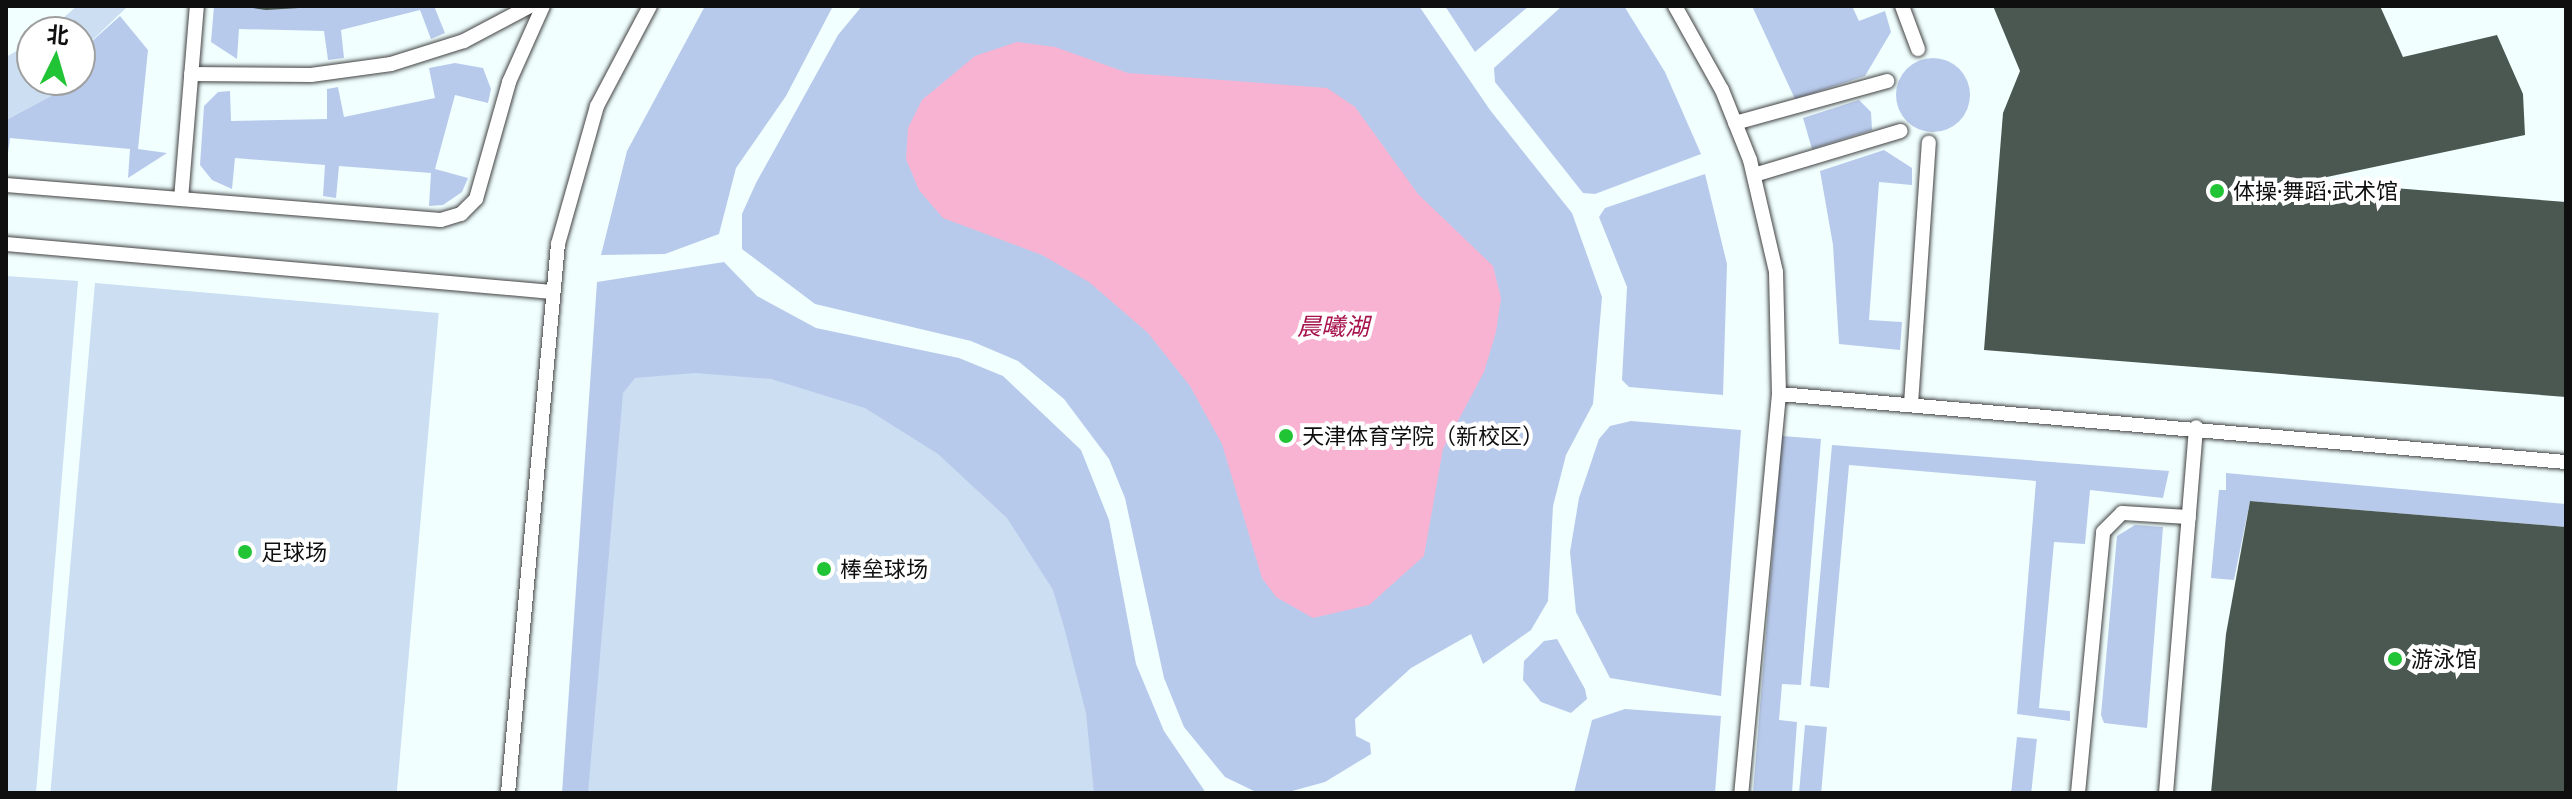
<!DOCTYPE html>
<meta charset="utf-8">
<style>
body{margin:0}
#map{position:relative;width:2572px;height:799px;overflow:hidden;background:#f1ffff;font-family:"Noto Serif","Noto Sans SC",serif}
div>[style]{position:absolute}
.green>*{inset:0;background:#b8caeb;transform-origin:0 0}
.round{border-radius:50%}
.pitch>*{inset:0;background:#cbdef2;transform-origin:0 0}
.water>*{inset:0;background:#f8b3d3}
.building>*{inset:0;background:#4b5852}
.roads{filter:drop-shadow(0 0 2px #424242) drop-shadow(0 0 2px #424242)}
.service>*{height:14px;margin:-7px;padding:0 7px;transform-origin:7px;border-radius:7px;background:#fff}
.dots>*{width:22px;height:22px;translate:-50% -50%;box-sizing:border-box;border:4px solid #fff;border-radius:50%}
span{translate:-50% -50%;white-space:nowrap;text-align:center;line-height:1.15;-webkit-text-stroke:8px #fff;paint-order:stroke}
.poi-label{font-size:22px;color:#0f0f0f}
.left{translate:0 -50%;text-align:left}
.water-label{font-size:24px;color:#a6134d;font-style:italic}
.frame{position:absolute;inset:0;border:8px solid #0f0f0f;pointer-events:none}
.north{position:absolute;left:16px;top:16px;width:80px;height:80px;box-sizing:border-box;background:#fff;border:2px solid #9f9f9f;border-radius:50%;rotate:5deg;font-size:22px;font-weight:700;line-height:32px;text-align:center;color:#0f0f0f}
.north::after{content:'';display:block;margin:auto;width:28px;height:36px;background:#21c435;clip-path:polygon(50% 0,100% 100%,50% 72%,0 100%)}
</style>
<div id="map">
<div class="green">
<i style="clip-path:polygon(214px 6px,434px 6px,445px 33px,431px 39px,420px 10px,341px 30px,344px 58px,328px 60px,324px 31px,239px 29px,237px 59px,211px 42px)"></i>
<i style="clip-path:polygon(705px 6px,833px 6px,786px 96px,736px 168px,719px 234px,665px 254px,601px 255px,627px 151px)"></i>
<i style="clip-path:polygon(862px 6px,1419px 6px,1490px 110px,1572px 213px,1602px 297px,1593px 404px,1566px 455px,1553px 506px,1548px 601px,1531px 630px,1483px 664px,1471px 634px,1411px 668px,1355px 719px,1356px 736px,1370px 743px,1371px 754px,1325px 782px,1285px 793px,1254px 791px,1225px 777px,1184px 727px,1164px 678px,1125px 498px,1109px 459px,1064px 399px,1018px 361px,971px 341px,815px 304px,742px 249px,742px 214px,756px 183px,838px 35px)"></i>
<i style="clip-path:polygon(1445px 6px,1529px 6px,1475px 52px)"></i>
<i style="clip-path:polygon(1562px 6px,1624px 6px,1665px 72px,1701px 154px,1595px 194px,1583px 193px,1495px 82px,1494px 68px)"></i>
<i style="clip-path:polygon(1752px 6px,1852px 6px,1859px 21px,1885px 11px,1891px 32px,1865px 76px,1795px 99px)"></i>
<i style="clip-path:polygon(120px 16px,148px 50px,138px 149px,167px 153px,128px 178px,130px 149px,10px 138px,6px 167px,6px 120px,58px 92px,50px 80px,80px 80px,80px 52px)"></i>
<i class="round" style="left:1896px;top:58px;width:74px;height:74px"></i>
<i style="clip-path:polygon(455px 63px,483px 68px,491px 89px,488px 103px,455px 95px,435px 169px,468px 178px,462px 192px,443px 205px,429px 206px,431px 173px,339px 166px,336px 198px,323px 196px,325px 165px,235px 158px,232px 189px,212px 180px,200px 165px,204px 106px,218px 92px,230px 91px,231px 121px,327px 119px,327px 89px,338px 87px,344px 117px,435px 98px,429px 68px)"></i>
<i style="clip-path:polygon(1859px 100px,1871px 112px,1872px 130px,1812px 149px,1803px 118px)"></i>
<i style="clip-path:polygon(1884px 150px,1912px 168px,1912px 185px,1879px 182px,1869px 320px,1902px 322px,1900px 350px,1839px 344px,1833px 245px,1820px 171px)"></i>
<i style="clip-path:polygon(1705px 174px,1727px 264px,1723px 395px,1629px 387px,1622px 380px,1627px 287px,1599px 217px,1605px 208px)"></i>
<i style="clip-path:polygon(724px 262px,757px 296px,816px 328px,959px 358px,1003px 376px,1081px 450px,1109px 520px,1136px 664px,1164px 731px,1206px 793px,562px 793px,597px 282px)"></i>
<i style="clip-path:polygon(1631px 421px,1741px 430px,1721px 696px,1610px 678px,1576px 612px,1570px 552px,1579px 498px,1599px 439px,1610px 426px)"></i>
<i style="clip-path:polygon(1782px 436px,1821px 439px,1801px 685px,1782px 684px,1779px 720px,1797px 722px,1792px 793px,1753px 793px)"></i>
<i style="clip-path:polygon(1832px 445px,2169px 471px,2163px 498px,2090px 490px,2085px 544px,2054px 542px,2039px 708px,2070px 711px,2070px 721px,2017px 714px,2036px 481px,1849px 465px,1829px 688px,1810px 686px)"></i>
<i style="clip-path:polygon(2226px 473px,2566px 504px,2566px 527px,2250px 501px,2234px 580px,2211px 578px,2219px 490px,2226px 490px)"></i>
<i style="clip-path:polygon(2135px 525px,2163px 527px,2147px 728px,2104px 723px,2101px 715px,2117px 536px)"></i>
<i style="clip-path:polygon(1557px 639px,1585px 689px,1587px 699px,1571px 713px,1541px 702px,1523px 680px,1524px 661px,1544px 641px)"></i>
<i style="clip-path:polygon(1625px 709px,1721px 716px,1715px 793px,1574px 793px,1592px 720px)"></i>
<i style="left:1805px;top:725px;width:22px;height:68px;rotate:5deg"></i>
<i style="left:2017px;top:737px;width:20px;height:56px;rotate:6deg"></i>
</div>
<div class="pitch">
<i style="clip-path:polygon(77px 6px,128px 6px,80px 52px,80px 32px,47px 32px)"></i>
<i style="clip-path:polygon(32px 42px,32px 80px,50px 80px,59px 92px,6px 120px,6px 57px)"></i>
<i style="clip-path:polygon(6px 276px,78px 281px,36px 793px,6px 793px)"></i>
<i style="left:95px;top:283px;width:345px;height:512px;rotate:5deg"></i>
<i style="clip-path:polygon(695px 373px,771px 379px,865px 408px,938px 454px,1007px 518px,1053px 590px,1064px 627px,1086px 713px,1094px 793px,588px 793px,623px 393px,635px 378px)"></i>
</div>
<div class="water">
<i style="clip-path:polygon(1017px 42px,1055px 47px,1128px 73px,1327px 88px,1355px 107px,1418px 194px,1493px 266px,1501px 298px,1496px 332px,1484px 372px,1443px 449px,1424px 556px,1369px 605px,1313px 618px,1276px 597px,1262px 578px,1222px 444px,1190px 386px,1148px 333px,1089px 282px,1042px 255px,943px 218px,919px 190px,906px 159px,908px 128px,922px 100px,975px 56px)"></i>
</div>
<div class="building">
<i style="clip-path:polygon(240px 6px,299px 6px,299px 8px,266px 10px)"></i>
<i style="clip-path:polygon(1993px 6px,2380px 6px,2403px 57px,2497px 35px,2523px 94px,2525px 135px,2308px 181px,2566px 202px,2566px 397px,1984px 350px,2003px 113px,2020px 71px)"></i>
<i style="clip-path:polygon(2250px 501px,2566px 527px,2566px 793px,2211px 793px,2226px 634px)"></i>
</div>
<div class="roads">
<div class="service">
<i style="left:1675px;top:6px;width:96px;rotate:60.8deg"></i>
<i style="left:1722px;top:90px;width:75px;rotate:68.2deg"></i>
<i style="left:1750px;top:160px;width:115px;rotate:76.9deg"></i>
<i style="left:1776px;top:272px;width:122px;rotate:88.6deg"></i>
<i style="left:1779px;top:394px;width:401px;rotate:95.4deg"></i>
<i style="left:1902px;top:6px;width:46px;rotate:69.6deg"></i>
<i style="left:191px;top:74px;width:120px;rotate:0.5deg"></i>
<i style="left:311px;top:75px;width:81px;rotate:-7.8deg"></i>
<i style="left:391px;top:64px;width:77px;rotate:-17.5deg"></i>
<i style="left:464px;top:41px;width:75px;rotate:-27.9deg"></i>
<i style="left:1735px;top:123px;width:158px;rotate:-15.4deg"></i>
<i style="left:1754px;top:175px;width:153px;rotate:-16.7deg"></i>
<i style="left:6px;top:185px;width:436px;rotate:4.6deg"></i>
<i style="left:441px;top:220px;width:21px;rotate:-17deg"></i>
<i style="left:461px;top:214px;width:21px;rotate:-45deg"></i>
<i style="left:476px;top:199px;width:122px;rotate:-74.2deg"></i>
<i style="left:509px;top:82px;width:83px;rotate:-65.9deg"></i>
<i style="left:181px;top:199px;width:194px;rotate:-85.3deg"></i>
<i style="left:6px;top:244px;width:548px;rotate:5.02deg"></i>
<i style="left:1779px;top:394px;width:790px;rotate:4.94deg"></i>
<i style="left:1911px;top:404px;width:262px;rotate:-86.1deg"></i>
<i style="left:508px;top:793px;width:551px;rotate:-84.8deg"></i>
<i style="left:558px;top:244px;width:143px;rotate:-74.2deg"></i>
<i style="left:597px;top:106px;width:113px;rotate:-62.1deg"></i>
<i style="left:2078px;top:793px;width:262px;rotate:-84.5deg"></i>
<i style="left:2103px;top:532px;width:27px;rotate:-45deg"></i>
<i style="left:2122px;top:513px;width:67px;rotate:3.4deg"></i>
<i style="left:2166px;top:793px;width:367px;rotate:-85.3deg"></i>
</div>
</div>
<div class="dots">
<i style="left:2217px;top:191px;background:#21c435"></i>
<i style="left:1286px;top:436px;background:#21c435"></i>
<i style="left:245px;top:552px;background:#21c435"></i>
<i style="left:824px;top:569px;background:#21c435"></i>
<i style="left:2395px;top:659px;background:#21c435"></i>
</div>
<div class="poi-label">
<span class="left" style="left:2233px;top:191px">体操·舞蹈·武术馆</span>
<span class="left" style="left:1302px;top:436px">天津体育学院（新校区）</span>
<span class="left" style="left:261px;top:552px">足球场</span>
<span class="left" style="left:840px;top:569px">棒垒球场</span>
<span class="left" style="left:2411px;top:659px">游泳馆</span>
</div>
<div class="water-label">
<span style="left:1333px;top:326px">晨曦湖</span>
</div>
<div class="frame"></div>
<div class="north">北</div>
</div>
